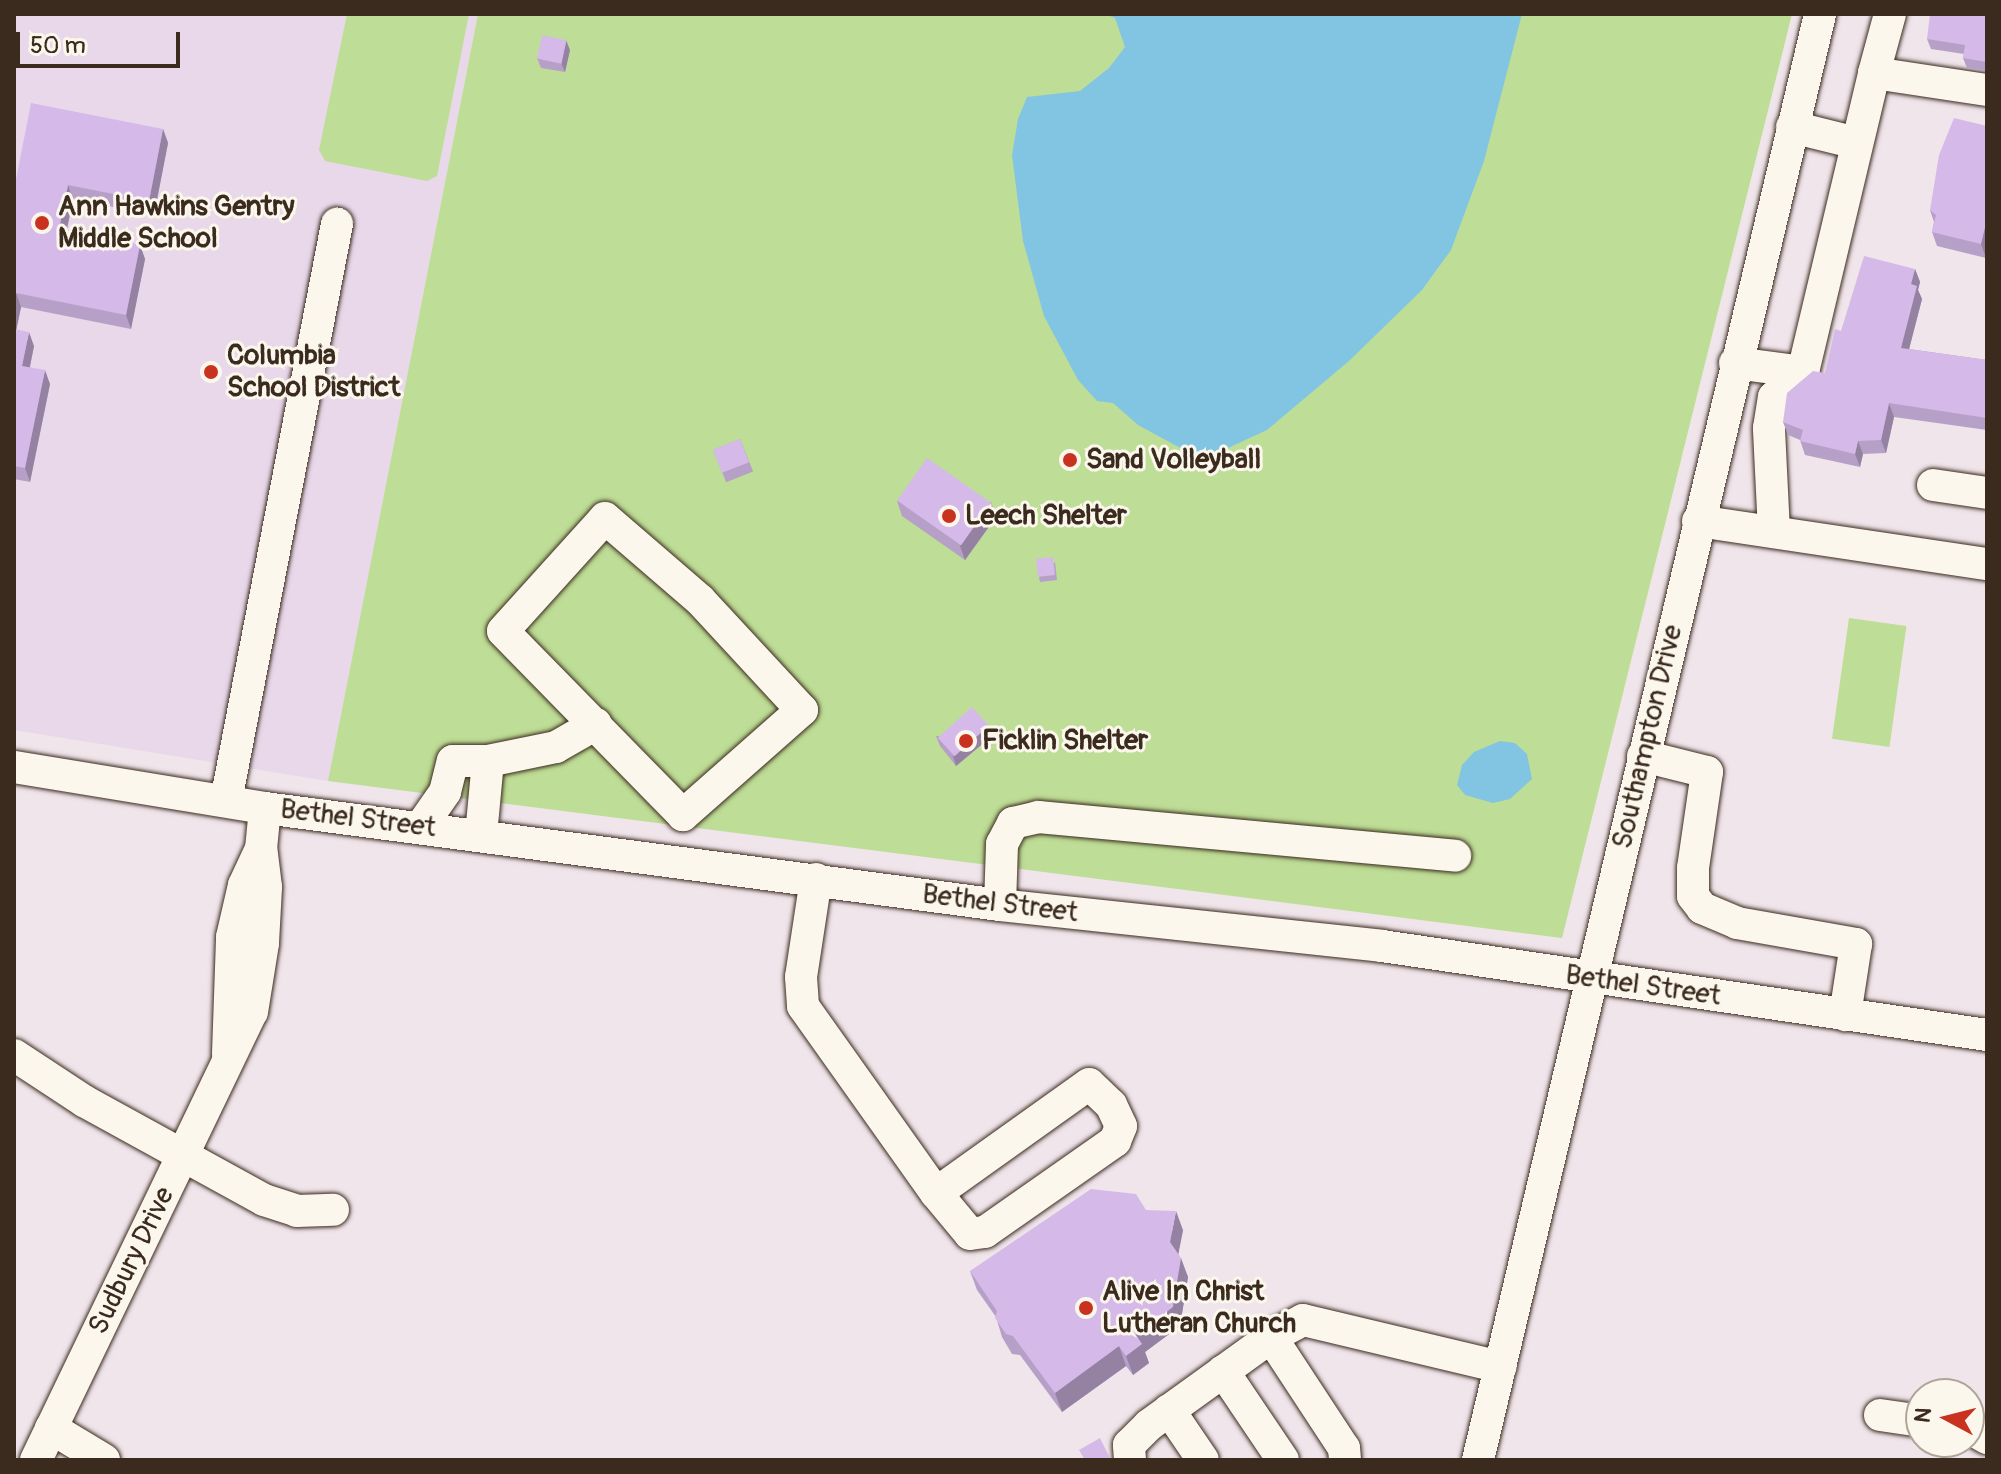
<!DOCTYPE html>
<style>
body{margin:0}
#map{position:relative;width:2001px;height:1474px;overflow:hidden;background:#f0e5eb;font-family:Pangolin,sans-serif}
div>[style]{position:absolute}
.built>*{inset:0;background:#e8d8ea}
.green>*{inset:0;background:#bedd96;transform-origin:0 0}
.water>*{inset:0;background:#82c5e3}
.roads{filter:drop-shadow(0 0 2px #3b2a1e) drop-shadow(0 0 2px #3b2a1e)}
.minor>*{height:32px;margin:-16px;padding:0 16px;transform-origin:16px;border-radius:16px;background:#fbf7ec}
.wall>*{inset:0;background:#b7a0c8;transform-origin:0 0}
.shaded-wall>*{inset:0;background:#9582a3}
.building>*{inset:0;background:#d5bae9;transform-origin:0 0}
.dots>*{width:22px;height:22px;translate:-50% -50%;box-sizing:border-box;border:4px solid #fbf7ec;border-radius:50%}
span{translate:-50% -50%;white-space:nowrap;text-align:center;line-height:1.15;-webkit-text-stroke:6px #fbf7ec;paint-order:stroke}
.poi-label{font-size:28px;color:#3b2a1e;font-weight:700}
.left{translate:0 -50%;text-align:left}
.street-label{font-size:28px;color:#3b2a1e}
.frame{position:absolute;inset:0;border:16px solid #3b2a1e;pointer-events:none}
.north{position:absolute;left:1905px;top:1378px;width:80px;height:80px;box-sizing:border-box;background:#fbf7ec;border:2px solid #aea59a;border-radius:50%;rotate:277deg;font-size:22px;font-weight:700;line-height:32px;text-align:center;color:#3b2a1e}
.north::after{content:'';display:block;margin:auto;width:28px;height:36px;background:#c8321e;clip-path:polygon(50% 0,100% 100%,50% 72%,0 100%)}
.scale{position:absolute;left:16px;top:32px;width:164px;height:36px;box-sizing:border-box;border:4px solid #3b2a1e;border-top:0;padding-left:10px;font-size:24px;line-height:28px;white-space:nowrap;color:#3b2a1e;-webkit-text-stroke:6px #fbf7ec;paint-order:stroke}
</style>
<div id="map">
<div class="built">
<i style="clip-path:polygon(14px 14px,478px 14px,328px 781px,14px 730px)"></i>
</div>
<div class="green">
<i style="clip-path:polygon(347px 14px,469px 14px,437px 176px,427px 181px,325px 161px,319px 150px)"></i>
<i style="clip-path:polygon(478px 14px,1792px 14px,1562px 938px,328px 781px)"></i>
<i style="left:1849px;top:618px;width:58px;height:122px;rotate:8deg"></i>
</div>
<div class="water">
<i style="clip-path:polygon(1105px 14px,1522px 14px,1484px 161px,1451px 250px,1422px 290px,1349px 361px,1267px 430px,1213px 455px,1184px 450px,1138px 425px,1113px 403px,1097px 401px,1078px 380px,1044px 316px,1023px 241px,1012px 155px,1018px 119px,1027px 97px,1080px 91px,1109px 68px,1125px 47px,1115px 18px)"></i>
<i style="clip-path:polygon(1500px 741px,1515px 743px,1527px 754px,1532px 779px,1510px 799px,1493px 803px,1465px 795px,1457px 785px,1462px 765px,1474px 752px)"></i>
</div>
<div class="roads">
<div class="minor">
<i style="left:1890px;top:14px;width:61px;rotate:105.2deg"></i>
<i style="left:1874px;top:73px;width:114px;rotate:8.6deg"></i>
<i style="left:1792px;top:127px;width:66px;rotate:14deg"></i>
<i style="left:1735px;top:363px;width:69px;rotate:7.5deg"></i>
<i style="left:1933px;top:485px;width:55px;rotate:8.4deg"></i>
<i style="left:605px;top:518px;width:125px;rotate:40.8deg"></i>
<i style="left:700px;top:600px;width:150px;rotate:47.2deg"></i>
<i style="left:802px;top:710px;width:159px;rotate:138.6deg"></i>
<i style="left:683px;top:815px;width:257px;rotate:-134.4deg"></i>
<i style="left:503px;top:631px;width:152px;rotate:-47.9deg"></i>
<i style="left:1698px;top:521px;width:292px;rotate:8.5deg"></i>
<i style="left:1774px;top:532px;width:104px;rotate:-92.8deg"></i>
<i style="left:1769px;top:428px;width:31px;rotate:-81deg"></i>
<i style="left:1774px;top:397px;width:38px;rotate:-41deg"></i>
<i style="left:1803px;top:372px;width:307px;rotate:-76.6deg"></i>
<i style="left:1643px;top:756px;width:66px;rotate:14deg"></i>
<i style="left:1707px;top:772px;width:97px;rotate:98.3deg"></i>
<i style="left:1693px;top:868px;width:28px;rotate:90deg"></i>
<i style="left:1693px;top:896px;width:15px;rotate:53deg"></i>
<i style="left:1702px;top:908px;width:38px;rotate:23deg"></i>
<i style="left:1737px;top:923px;width:121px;rotate:10deg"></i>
<i style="left:1856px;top:944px;width:72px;rotate:98.8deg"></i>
<i style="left:14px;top:767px;width:254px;rotate:9.3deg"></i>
<i style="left:265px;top:808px;width:741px;rotate:7.52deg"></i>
<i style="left:1000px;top:905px;width:384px;rotate:6.1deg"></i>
<i style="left:1382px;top:946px;width:612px;rotate:8.37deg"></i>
<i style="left:226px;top:801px;width:588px;rotate:-79.11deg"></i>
<i style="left:420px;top:828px;width:44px;rotate:-55.2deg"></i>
<i style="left:445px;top:792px;width:32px;rotate:-76deg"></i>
<i style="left:453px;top:761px;width:35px"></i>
<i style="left:488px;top:761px;width:69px;rotate:-11.6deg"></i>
<i style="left:556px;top:747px;width:46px;rotate:-29.9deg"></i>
<i style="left:481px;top:835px;width:74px;rotate:-84.6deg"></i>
<i style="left:816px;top:879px;width:99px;rotate:98.7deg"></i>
<i style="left:801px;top:977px;width:29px;rotate:86deg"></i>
<i style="left:803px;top:1006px;width:229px;rotate:54.6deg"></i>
<i style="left:936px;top:1193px;width:53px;rotate:50.3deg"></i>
<i style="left:970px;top:1234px;width:15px;rotate:-8deg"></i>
<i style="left:985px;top:1232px;width:159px;rotate:-35deg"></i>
<i style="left:1115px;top:1141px;width:16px;rotate:-68deg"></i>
<i style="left:1121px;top:1126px;width:23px;rotate:-115deg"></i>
<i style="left:1111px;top:1105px;width:30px;rotate:-136deg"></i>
<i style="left:1089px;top:1084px;width:188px;rotate:144.5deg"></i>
<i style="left:1000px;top:905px;width:61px;rotate:-88.1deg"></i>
<i style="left:1002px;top:844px;width:24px;rotate:-62deg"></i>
<i style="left:1013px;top:823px;width:26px;rotate:-13deg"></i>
<i style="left:1038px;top:817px;width:419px;rotate:5.3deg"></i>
<i style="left:228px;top:1054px;width:117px;rotate:-88deg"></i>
<i style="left:232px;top:937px;width:53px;rotate:-77deg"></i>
<i style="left:244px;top:885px;width:40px;rotate:-65deg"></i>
<i style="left:14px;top:1055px;width:84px;rotate:33.3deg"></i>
<i style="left:84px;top:1101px;width:205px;rotate:28.8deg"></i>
<i style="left:264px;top:1200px;width:35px;rotate:18deg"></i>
<i style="left:297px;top:1211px;width:36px;rotate:-2deg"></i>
<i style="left:1271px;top:1337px;width:133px;rotate:56.7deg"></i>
<i style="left:1344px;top:1448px;width:12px;rotate:85deg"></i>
<i style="left:1223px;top:1371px;width:107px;rotate:56deg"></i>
<i style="left:1169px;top:1410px;width:60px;rotate:55.8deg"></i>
<i style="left:1880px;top:1415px;width:41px;rotate:8.3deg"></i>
<i style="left:51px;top:1428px;width:62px;rotate:31.1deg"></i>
<i style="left:1969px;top:1428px;width:21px;rotate:29deg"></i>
<i style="left:36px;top:1460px;width:497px;rotate:-64.3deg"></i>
<i style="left:252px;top:1012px;width:70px;rotate:-80.9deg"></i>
<i style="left:263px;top:943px;width:56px;rotate:-86.9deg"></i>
<i style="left:266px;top:887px;width:38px;rotate:-97deg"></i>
<i style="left:261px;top:849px;width:41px;rotate:-84.4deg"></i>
<i style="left:1130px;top:1460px;width:15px;rotate:-94deg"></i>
<i style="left:1129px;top:1445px;width:28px;rotate:-45deg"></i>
<i style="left:1149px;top:1425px;width:150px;rotate:-35.8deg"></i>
<i style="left:1271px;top:1337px;width:36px;rotate:-28deg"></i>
<i style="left:1303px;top:1320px;width:203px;rotate:13.4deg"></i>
<i style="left:1478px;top:1460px;width:1486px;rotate:-76.69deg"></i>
</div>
</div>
<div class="wall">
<i style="clip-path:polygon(1987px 14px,1987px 71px,1967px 68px,1963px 58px,1964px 54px,1931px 49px,1927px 39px)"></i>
<i style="clip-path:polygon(570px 50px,565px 72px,541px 68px,537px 58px)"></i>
<i style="clip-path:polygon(1987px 126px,1987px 254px,1986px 258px,1937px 246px,1932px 232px,1934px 222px,1930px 210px)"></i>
<i style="clip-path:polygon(163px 129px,168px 143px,154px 215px,73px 199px,67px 230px,140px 245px,145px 259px,131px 329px,21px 307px,16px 330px,34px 346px,30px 367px,50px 384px,30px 482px,14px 479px,14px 190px)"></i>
<i style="clip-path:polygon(1915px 269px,1920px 282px,1918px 290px,1922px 299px,1909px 349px,1987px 360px,1987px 430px,1894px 417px,1886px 453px,1863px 454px,1860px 467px,1805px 455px,1800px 440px,1788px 435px,1783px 422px,1825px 373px,1841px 331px)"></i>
<i style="left:740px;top:439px;width:35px;height:29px;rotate:68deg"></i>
<i style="clip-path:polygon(897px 501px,991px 502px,996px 517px,965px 560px,902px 516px)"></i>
<i style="clip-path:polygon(1055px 562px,1057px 580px,1040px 582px,1039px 577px)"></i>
<i style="clip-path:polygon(936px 736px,992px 736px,956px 766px,940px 746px)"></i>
<i style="clip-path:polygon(1183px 1230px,1178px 1254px,1188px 1277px,1180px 1326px,1145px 1352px,1149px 1363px,1133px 1375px,1126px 1366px,1062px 1412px,1020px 1355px,1012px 1354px,1002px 1337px,996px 1317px,977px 1290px,970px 1271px)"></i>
</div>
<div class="shaded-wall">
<i style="clip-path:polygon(566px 40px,570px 50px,565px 72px,561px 63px)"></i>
<i style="clip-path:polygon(163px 129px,168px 143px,154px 215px,149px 201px)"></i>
<i style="clip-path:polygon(68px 185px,73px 199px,64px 243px,59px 229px)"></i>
<i style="clip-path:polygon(1985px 227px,1987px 233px,1986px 258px,1981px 244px)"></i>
<i style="clip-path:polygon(140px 245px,145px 259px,131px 329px,126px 315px)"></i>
<i style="clip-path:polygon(1915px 269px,1920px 282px,1918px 290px,1922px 299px,1906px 361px,1901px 348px,1911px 284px)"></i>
<i style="clip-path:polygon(16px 293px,21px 307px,14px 342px,14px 303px)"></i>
<i style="clip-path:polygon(29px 332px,34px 346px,27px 380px,22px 366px)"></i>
<i style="clip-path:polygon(45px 370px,50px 384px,30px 482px,25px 468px)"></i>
<i style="clip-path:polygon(1889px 403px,1894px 417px,1886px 453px,1881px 440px)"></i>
<i style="clip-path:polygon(1858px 441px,1863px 454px,1860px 467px,1855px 454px)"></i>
<i style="clip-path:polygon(991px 502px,996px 517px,965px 560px,960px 546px)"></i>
<i style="clip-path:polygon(989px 726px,992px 736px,956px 766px,953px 756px)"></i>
<i style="clip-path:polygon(1176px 1211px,1183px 1230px,1177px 1261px,1170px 1242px)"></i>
<i style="clip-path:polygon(1181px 1258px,1188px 1277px,1180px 1326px,1145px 1352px,1149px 1363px,1133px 1375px,1126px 1356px,1136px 1335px)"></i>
<i style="clip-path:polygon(1119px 1346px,1126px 1366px,1062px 1412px,1055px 1393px)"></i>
</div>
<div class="building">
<i style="clip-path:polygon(1930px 14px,1987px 14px,1987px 62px,1963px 58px,1965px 45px,1927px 39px)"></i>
<i style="left:542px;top:35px;width:25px;height:24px;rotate:12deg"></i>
<i style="clip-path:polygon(31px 103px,163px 129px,149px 201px,68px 185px,59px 229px,140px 245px,126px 315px,16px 293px,14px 303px,14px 190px)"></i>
<i style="clip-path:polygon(1954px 118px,1987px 126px,1987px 227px,1985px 227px,1981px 244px,1932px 232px,1936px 215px,1930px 210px,1939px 155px)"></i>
<i style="clip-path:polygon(1864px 256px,1915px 269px,1911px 284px,1917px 286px,1901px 348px,1987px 360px,1987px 418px,1889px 403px,1881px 440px,1858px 441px,1855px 454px,1800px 441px,1803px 430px,1783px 422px,1787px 393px,1813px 371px,1825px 373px,1835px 329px,1841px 331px)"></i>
<i style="clip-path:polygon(14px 329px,29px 332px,22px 366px,45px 370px,25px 468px,14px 466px)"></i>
<i style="left:740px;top:439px;width:25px;height:29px;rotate:69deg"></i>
<i style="left:927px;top:458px;width:78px;height:52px;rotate:35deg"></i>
<i style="left:1053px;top:557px;width:18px;height:17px;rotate:84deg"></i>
<i style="left:972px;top:707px;width:25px;height:46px;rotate:48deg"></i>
<i style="clip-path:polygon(1091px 1189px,1136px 1194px,1146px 1210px,1176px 1211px,1170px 1242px,1181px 1258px,1173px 1307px,1136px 1335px,1142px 1344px,1126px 1356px,1119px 1346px,1055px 1393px,1013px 1336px,1006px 1334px,995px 1318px,997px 1311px,970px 1271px)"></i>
<i style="clip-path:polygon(1100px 1438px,1111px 1460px,1085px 1460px,1079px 1450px)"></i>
</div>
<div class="dots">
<i style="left:42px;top:223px;background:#c8321e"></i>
<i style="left:211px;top:372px;background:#c8321e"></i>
<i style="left:1070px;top:460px;background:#c8321e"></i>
<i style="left:949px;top:516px;background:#c8321e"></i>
<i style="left:966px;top:741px;background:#c8321e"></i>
<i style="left:1086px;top:1308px;background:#c8321e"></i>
</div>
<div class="poi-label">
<span class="left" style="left:58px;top:223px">Ann Hawkins Gentry<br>Middle School</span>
<span class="left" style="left:227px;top:372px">Columbia<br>School District</span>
<span class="left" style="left:1086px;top:460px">Sand Volleyball</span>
<span class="left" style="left:965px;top:516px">Leech Shelter</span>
<span class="left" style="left:982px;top:741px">Ficklin Shelter</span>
<span class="left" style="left:1102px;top:1308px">Alive In Christ<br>Lutheran Church</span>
</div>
<div class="street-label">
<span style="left:1648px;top:737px;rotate:-77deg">Southampton Drive</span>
<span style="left:358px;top:819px;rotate:7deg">Bethel Street</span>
<span style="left:1000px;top:904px;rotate:7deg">Bethel Street</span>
<span style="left:1643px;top:986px;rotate:8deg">Bethel Street</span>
<span style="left:132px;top:1261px;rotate:-64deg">Sudbury Drive</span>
</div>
<div class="frame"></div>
<div class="north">N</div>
<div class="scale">50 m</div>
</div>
